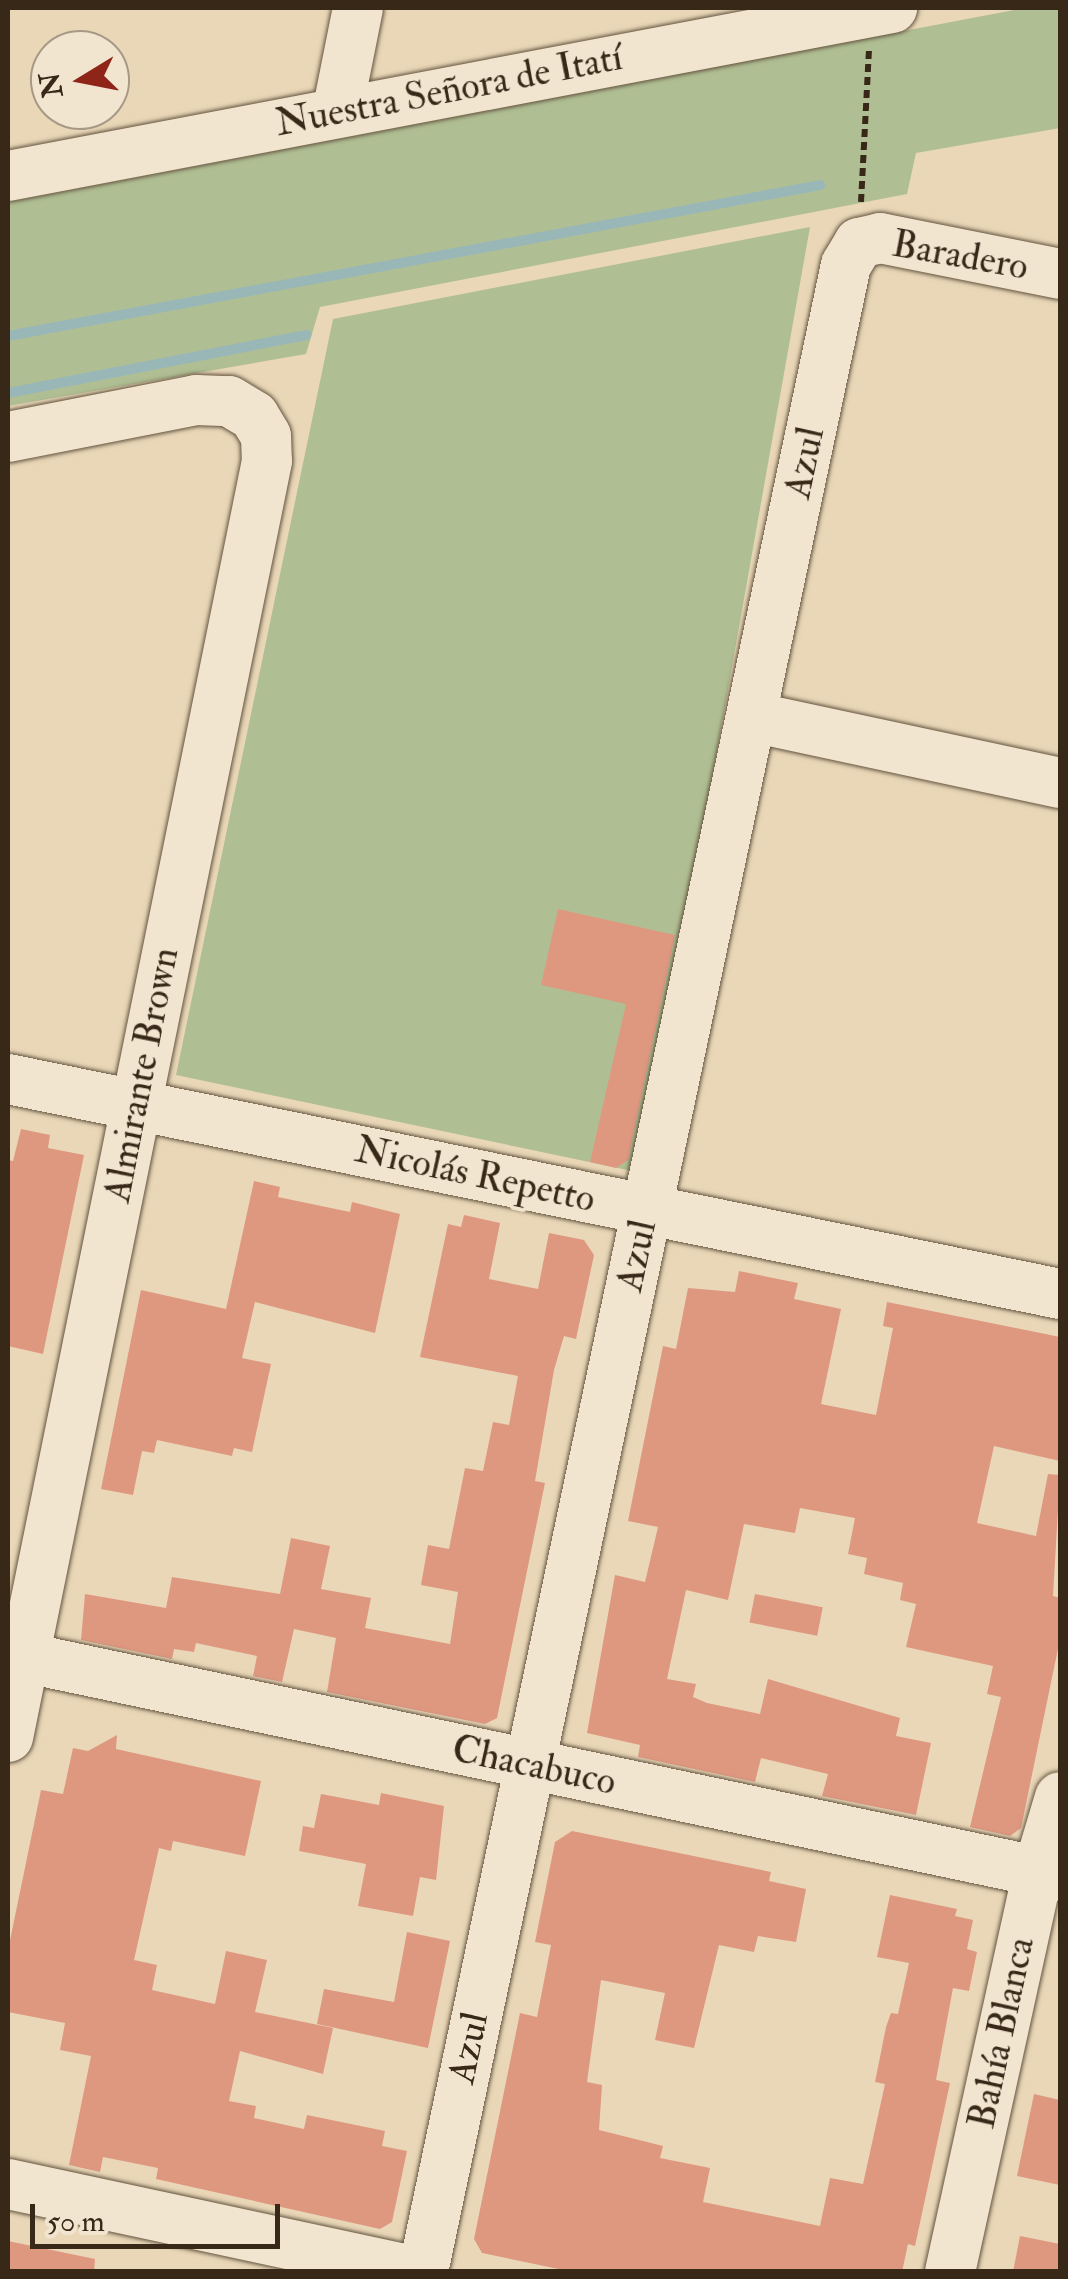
<!DOCTYPE html>
<meta charset="utf-8">
<style>
body{margin:0}
#map{position:relative;width:1068px;height:2279px;overflow:hidden;background:#e9d7b7;font-family:"IM FELL Double Pica",serif}
div>[style]{position:absolute}
.green>*{inset:0;background:#b0bf93}
.stream>*{height:10px;margin:-5px;padding:0 5px;transform-origin:5px;border-radius:5px;background:#9ab7b8}
.building>*{inset:0;background:#df9880;transform-origin:0 0}
.path>*{height:6px;margin-top:-3px;transform-origin:0;background:repeating-linear-gradient(90deg,#372818 0 8px,transparent 0 13px)}
.roads{filter:drop-shadow(0 0 2px #645440) drop-shadow(0 0 2px #645440)}
.minor>*{height:50px;margin:-25px;padding:0 25px;transform-origin:25px;border-radius:25px;background:#f1e5d0}
span{translate:-50% -50%;white-space:nowrap;text-align:center;line-height:1.15;-webkit-text-stroke:8px #f1e5d0;paint-order:stroke}
.street-label{font-size:38px;color:#372818}
.frame{position:absolute;inset:0;border:10px solid #372818;pointer-events:none}
.north{position:absolute;left:30px;top:30px;width:100px;height:100px;box-sizing:border-box;background:#f1e5d0;border:2px solid #a79986;border-radius:50%;rotate:260deg;font-size:28px;font-weight:700;line-height:40px;text-align:center;color:#372818}
.north::after{content:'';display:block;margin:auto;width:35px;height:45px;background:#8f2418;clip-path:polygon(50% 0,100% 100%,50% 72%,0 100%)}
.scale{position:absolute;left:30px;top:2204px;width:250px;height:45px;box-sizing:border-box;border:5px solid #372818;border-top:0;padding-left:12px;font-size:30px;line-height:35px;white-space:nowrap;color:#372818;-webkit-text-stroke:8px #f1e5d0;paint-order:stroke}
</style>
<div id="map">
<div class="green">
<i style="clip-path:polygon(1024px 8px,1060px 8px,1060px 128px,916px 153px,907px 194px,320px 307px,306px 354px,8px 406px,8px 202px)"></i>
<i style="clip-path:polygon(810px 227px,684px 937px,632px 1171px,176px 1075px,333px 319px)"></i>
</div>
<div class="stream">
<i style="left:8px;top:336px;width:826px;rotate:-10.53deg"></i>
<i style="left:8px;top:393px;width:304px;rotate:-11deg"></i>
</div>
<div class="building">
<i style="clip-path:polygon(558px 909px,675px 935px,628px 1160px,616px 1168px,590px 1162px,626px 1004px,541px 985px)"></i>
<i style="clip-path:polygon(21px 1129px,50px 1135px,48px 1148px,84px 1155px,43px 1354px,8px 1346px,8px 1160px,13px 1161px)"></i>
<i style="clip-path:polygon(254px 1181px,280px 1187px,278px 1197px,350px 1212px,352px 1202px,400px 1214px,375px 1333px,255px 1302px,242px 1358px,271px 1364px,252px 1452px,234px 1448px,232px 1456px,157px 1440px,154px 1453px,142px 1451px,133px 1495px,101px 1489px,141px 1290px,226px 1309px)"></i>
<i style="clip-path:polygon(464px 1215px,500px 1223px,489px 1279px,538px 1289px,549px 1233px,584px 1240px,594px 1255px,576px 1339px,564px 1336px,554px 1370px,535px 1481px,545px 1483px,497px 1718px,485px 1724px,327px 1692px,336px 1638px,294px 1629px,282px 1682px,253px 1676px,257px 1656px,196px 1643px,194px 1652px,174px 1649px,172px 1659px,81px 1640px,85px 1594px,166px 1608px,172px 1577px,280px 1594px,291px 1538px,330px 1546px,321px 1589px,371px 1598px,365px 1628px,450px 1644px,458px 1592px,421px 1585px,428px 1545px,449px 1549px,465px 1468px,483px 1471px,493px 1422px,509px 1425px,518px 1376px,420px 1357px,448px 1224px,461px 1227px)"></i>
<i style="clip-path:polygon(739px 1271px,798px 1283px,794px 1299px,841px 1309px,821px 1404px,876px 1415px,893px 1328px,883px 1326px,887px 1302px,1060px 1337px,1060px 1461px,994px 1446px,977px 1523px,1036px 1536px,1048px 1474px,1060px 1475px,1053px 1596px,1060px 1598px,1060px 1639px,1021px 1828px,1010px 1836px,970px 1827px,1001px 1697px,987px 1694px,993px 1666px,906px 1647px,916px 1604px,900px 1600px,903px 1583px,864px 1574px,867px 1558px,848px 1554px,855px 1518px,800px 1508px,795px 1533px,744px 1524px,728px 1600px,686px 1590px,667px 1679px,696px 1684px,693px 1697px,707px 1703px,760px 1714px,768px 1679px,900px 1718px,896px 1736px,931px 1743px,916px 1815px,822px 1796px,828px 1774px,761px 1758px,755px 1782px,638px 1757px,640px 1745px,587px 1733px,615px 1575px,645px 1582px,658px 1527px,628px 1521px,663px 1346px,676px 1349px,688px 1288px,735px 1292px)"></i>
<i style="left:755px;top:1594px;width:69px;height:29px;rotate:11deg"></i>
<i style="clip-path:polygon(117px 1735px,116px 1749px,261px 1781px,245px 1856px,173px 1841px,171px 1851px,159px 1848px,134px 1960px,157px 1965px,152px 1990px,215px 2004px,226px 1951px,267px 1960px,255px 2012px,333px 2028px,323px 2074px,240px 2051px,229px 2101px,256px 2106px,254px 2118px,304px 2129px,307px 2115px,385px 2131px,382px 2146px,407px 2151px,392px 2222px,380px 2229px,156px 2179px,158px 2168px,103px 2157px,100px 2172px,69px 2165px,91px 2056px,60px 2050px,65px 2023px,8px 2012px,8px 1950px,41px 1790px,63px 1794px,73px 1748px,88px 1751px)"></i>
<i style="clip-path:polygon(381px 1793px,444px 1806px,436px 1880px,420px 1877px,413px 1916px,358px 1906px,366px 1864px,299px 1851px,303px 1826px,314px 1828px,321px 1794px,379px 1805px)"></i>
<i style="clip-path:polygon(572px 1831px,771px 1872px,769px 1881px,806px 1889px,796px 1942px,758px 1936px,754px 1952px,719px 1945px,694px 2048px,655px 2040px,665px 1993px,601px 1980px,587px 2082px,602px 2085px,599px 2130px,663px 2146px,660px 2158px,710px 2168px,703px 2202px,820px 2226px,830px 2178px,863px 2184px,885px 2084px,875px 2082px,886px 2027px,891px 2013px,898px 2014px,909px 1963px,877px 1957px,890px 1895px,957px 1909px,955px 1916px,973px 1920px,967px 1949px,977px 1952px,969px 1991px,953px 1988px,936px 2080px,950px 2083px,915px 2246px,908px 2244px,902px 2272px,573px 2272px,482px 2253px,474px 2239px,520px 2013px,537px 2017px,551px 1945px,535px 1942px,555px 1842px)"></i>
<i style="clip-path:polygon(407px 1932px,450px 1941px,428px 2048px,317px 2024px,324px 1989px,394px 2002px)"></i>
<i style="clip-path:polygon(1034px 2094px,1060px 2100px,1060px 2185px,1017px 2176px)"></i>
<i style="clip-path:polygon(1020px 2236px,1060px 2244px,1060px 2272px,1013px 2272px)"></i>
<i style="clip-path:polygon(8px 2241px,95px 2259px,94px 2272px,8px 2272px)"></i>
</div>
<div class="path">
<i style="left:861px;top:202px;width:152px;rotate:-87deg"></i>
</div>
<div class="roads">
<div class="minor">
<i style="left:337px;top:113px;width:107px;rotate:-78.7deg"></i>
<i style="left:8px;top:176px;width:900px;rotate:-10.76deg"></i>
<i style="left:8px;top:437px;width:192px;rotate:-11.1deg"></i>
<i style="left:196px;top:400px;width:33px;rotate:2deg"></i>
<i style="left:229px;top:401px;width:29px;rotate:31deg"></i>
<i style="left:254px;top:416px;width:23px;rotate:59deg"></i>
<i style="left:266px;top:436px;width:25px;rotate:88deg"></i>
<i style="left:267px;top:461px;width:1302px;rotate:101.47deg"></i>
<i style="left:752px;top:717px;width:315px;rotate:12.1deg"></i>
<i style="left:8px;top:1079px;width:1074px;rotate:11.55deg"></i>
<i style="left:8px;top:1654px;width:1075px;rotate:11.92deg"></i>
<i style="left:8px;top:2184px;width:419px;rotate:12.1deg"></i>
<i style="left:423px;top:2272px;width:2051px;rotate:-78.1deg"></i>
<i style="left:846px;top:265px;width:26px;rotate:-59deg"></i>
<i style="left:859px;top:243px;width:22px;rotate:-13deg"></i>
<i style="left:880px;top:238px;width:184px;rotate:11.3deg"></i>
<i style="left:950px;top:2272px;width:411px;rotate:-77.6deg"></i>
<i style="left:1038px;top:1871px;width:77px;rotate:-73.4deg"></i>
</div>
</div>
<div class="street-label">
<span style="left:449px;top:91px;rotate:-11deg">Nuestra Señora de Itatí</span>
<span style="left:960px;top:256px;rotate:10deg">Baradero</span>
<span style="left:805px;top:463px;rotate:-78deg">Azul</span>
<span style="left:142px;top:1075px;rotate:-79deg">Almirante Brown</span>
<span style="left:475px;top:1175px;rotate:12deg">Nicolás Repetto</span>
<span style="left:637px;top:1256px;rotate:-78deg">Azul</span>
<span style="left:534px;top:1766px;rotate:12deg">Chacabuco</span>
<span style="left:1002px;top:2033px;rotate:-78deg">Bahía Blanca</span>
<span style="left:469px;top:2048px;rotate:-78deg">Azul</span>
</div>
<div class="frame"></div>
<div class="north">N</div>
<div class="scale">50 m</div>
</div>
